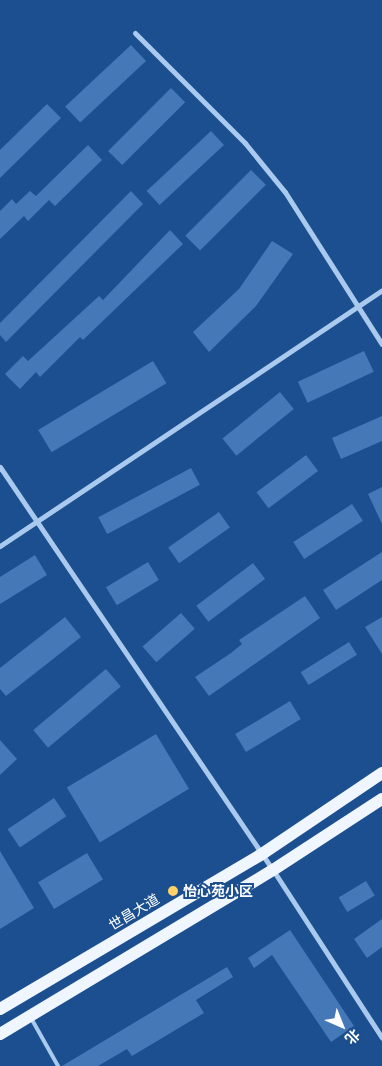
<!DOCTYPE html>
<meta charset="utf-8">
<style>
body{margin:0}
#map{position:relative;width:382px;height:1066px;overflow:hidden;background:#1b4f8f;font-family:Helvetica,"Noto Sans SC",sans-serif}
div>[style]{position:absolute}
.building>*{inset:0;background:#4478b7;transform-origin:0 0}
.service>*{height:4px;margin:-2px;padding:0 2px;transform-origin:2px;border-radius:2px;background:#a9c9ee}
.minor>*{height:5px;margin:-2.5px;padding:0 2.5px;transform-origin:2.5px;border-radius:2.5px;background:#a9c9ee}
.primary>*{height:12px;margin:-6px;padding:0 6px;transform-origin:6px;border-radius:6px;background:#f0f6ff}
.dots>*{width:14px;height:14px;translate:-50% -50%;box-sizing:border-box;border:2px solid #1b4f8f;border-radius:50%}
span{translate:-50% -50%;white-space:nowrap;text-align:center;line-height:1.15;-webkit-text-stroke:4px #1b4f8f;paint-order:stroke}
.poi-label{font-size:14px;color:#fff;font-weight:700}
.left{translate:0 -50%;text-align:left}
.street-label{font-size:14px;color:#fff}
.north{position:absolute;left:317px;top:1001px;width:50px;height:50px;-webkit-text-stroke:4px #1b4f8f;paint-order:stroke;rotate:136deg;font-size:14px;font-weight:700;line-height:20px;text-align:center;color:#fff}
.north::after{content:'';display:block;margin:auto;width:18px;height:22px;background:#fff;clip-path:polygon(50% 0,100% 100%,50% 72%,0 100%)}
</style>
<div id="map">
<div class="building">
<i style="left:131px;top:45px;width:22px;height:90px;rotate:47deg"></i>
<i style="left:171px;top:88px;width:20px;height:89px;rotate:45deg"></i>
<i style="clip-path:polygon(47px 104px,61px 118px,0 178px,0 150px)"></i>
<i style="left:211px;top:131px;width:19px;height:88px;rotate:47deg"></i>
<i style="clip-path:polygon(88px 145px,102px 160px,55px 206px,49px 200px,28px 221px,24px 216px,0 239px,0 211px,12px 199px,16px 204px,30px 191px,36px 196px)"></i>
<i style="left:251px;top:170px;width:21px;height:93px;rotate:45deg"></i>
<i style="clip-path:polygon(131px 191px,143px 204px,6px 342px,0 335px,0 323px)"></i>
<i style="clip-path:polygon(170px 230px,183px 244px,83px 340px,80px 337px,40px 377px,36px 372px,20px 389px,5px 374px,23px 356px,28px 361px,99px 296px,103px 300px)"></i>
<i style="clip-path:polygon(272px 241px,293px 254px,256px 306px,209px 352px,193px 332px,239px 289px)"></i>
<i style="left:364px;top:351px;width:23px;height:73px;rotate:65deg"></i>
<i style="left:153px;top:361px;width:26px;height:134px;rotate:59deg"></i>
<i style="left:280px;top:392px;width:22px;height:74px;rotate:51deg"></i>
<i style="clip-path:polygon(382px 416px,382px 441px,341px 459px,332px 438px)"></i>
<i style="left:306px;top:455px;width:20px;height:62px;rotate:53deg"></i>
<i style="left:191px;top:468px;width:19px;height:105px;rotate:62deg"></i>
<i style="clip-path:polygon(382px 487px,382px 524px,368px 494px)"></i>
<i style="left:352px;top:504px;width:20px;height:70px;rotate:57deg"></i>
<i style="left:219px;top:512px;width:19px;height:62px;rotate:55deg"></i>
<i style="clip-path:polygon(382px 552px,382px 580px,336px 610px,323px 590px)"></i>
<i style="clip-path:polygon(35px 555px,47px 575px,0 604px,0 577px)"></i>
<i style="left:148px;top:562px;width:21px;height:49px;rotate:59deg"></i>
<i style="left:253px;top:563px;width:20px;height:71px;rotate:53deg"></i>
<i style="clip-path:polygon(305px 596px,320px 618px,209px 696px,195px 677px,231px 653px,242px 644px,239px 640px)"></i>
<i style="left:181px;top:613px;width:21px;height:51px;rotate:49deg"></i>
<i style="clip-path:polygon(65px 617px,81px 637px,6px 696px,0 689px,0 668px)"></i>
<i style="clip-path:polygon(382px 617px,382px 654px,365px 627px)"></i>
<i style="left:349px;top:642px;width:15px;height:57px;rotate:58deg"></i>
<i style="left:106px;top:669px;width:23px;height:95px;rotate:50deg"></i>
<i style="left:290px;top:701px;width:21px;height:64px;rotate:59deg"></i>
<i style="left:156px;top:734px;width:64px;height:104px;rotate:59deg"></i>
<i style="clip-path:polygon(0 740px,17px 759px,0 775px)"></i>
<i style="left:54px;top:798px;width:22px;height:56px;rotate:56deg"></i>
<i style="clip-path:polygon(0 851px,34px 908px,0 929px)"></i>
<i style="left:87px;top:853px;width:31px;height:57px;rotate:59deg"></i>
<i style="left:366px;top:881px;width:17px;height:32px;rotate:59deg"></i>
<i style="clip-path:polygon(382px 919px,382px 947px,367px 958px,354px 939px)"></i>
<i style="clip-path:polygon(290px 930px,354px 1026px,331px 1042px,272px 955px,254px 968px,248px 958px)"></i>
<i style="clip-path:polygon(227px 967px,233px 977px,196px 1000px,204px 1013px,132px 1056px,127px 1049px,98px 1066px,62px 1066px)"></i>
</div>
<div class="service">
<i style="left:31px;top:1018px;width:55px;rotate:60.6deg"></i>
</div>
<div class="minor">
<i style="left:135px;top:33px;width:156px;rotate:45deg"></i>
<i style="left:245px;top:143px;width:63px;rotate:50.8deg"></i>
<i style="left:285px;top:192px;width:180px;rotate:57.5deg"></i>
<i style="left:0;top:467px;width:487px;rotate:55.9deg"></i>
<i style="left:273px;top:870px;width:200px;rotate:57deg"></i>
<i style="left:0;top:546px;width:460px;rotate:-33.8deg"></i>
</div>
<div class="primary">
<i style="left:0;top:1009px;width:304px;rotate:-30.6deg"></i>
<i style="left:262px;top:854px;width:145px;rotate:-34deg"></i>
<i style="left:0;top:1034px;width:318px;rotate:-31deg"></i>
<i style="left:273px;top:870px;width:130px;rotate:-33.1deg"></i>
</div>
<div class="dots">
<i style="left:173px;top:891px;background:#ffd166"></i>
</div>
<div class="poi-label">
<span class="left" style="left:183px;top:891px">怡心苑小区</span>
</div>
<div class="street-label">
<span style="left:134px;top:912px;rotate:-31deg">世昌大道</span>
</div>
<div class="north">北</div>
</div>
